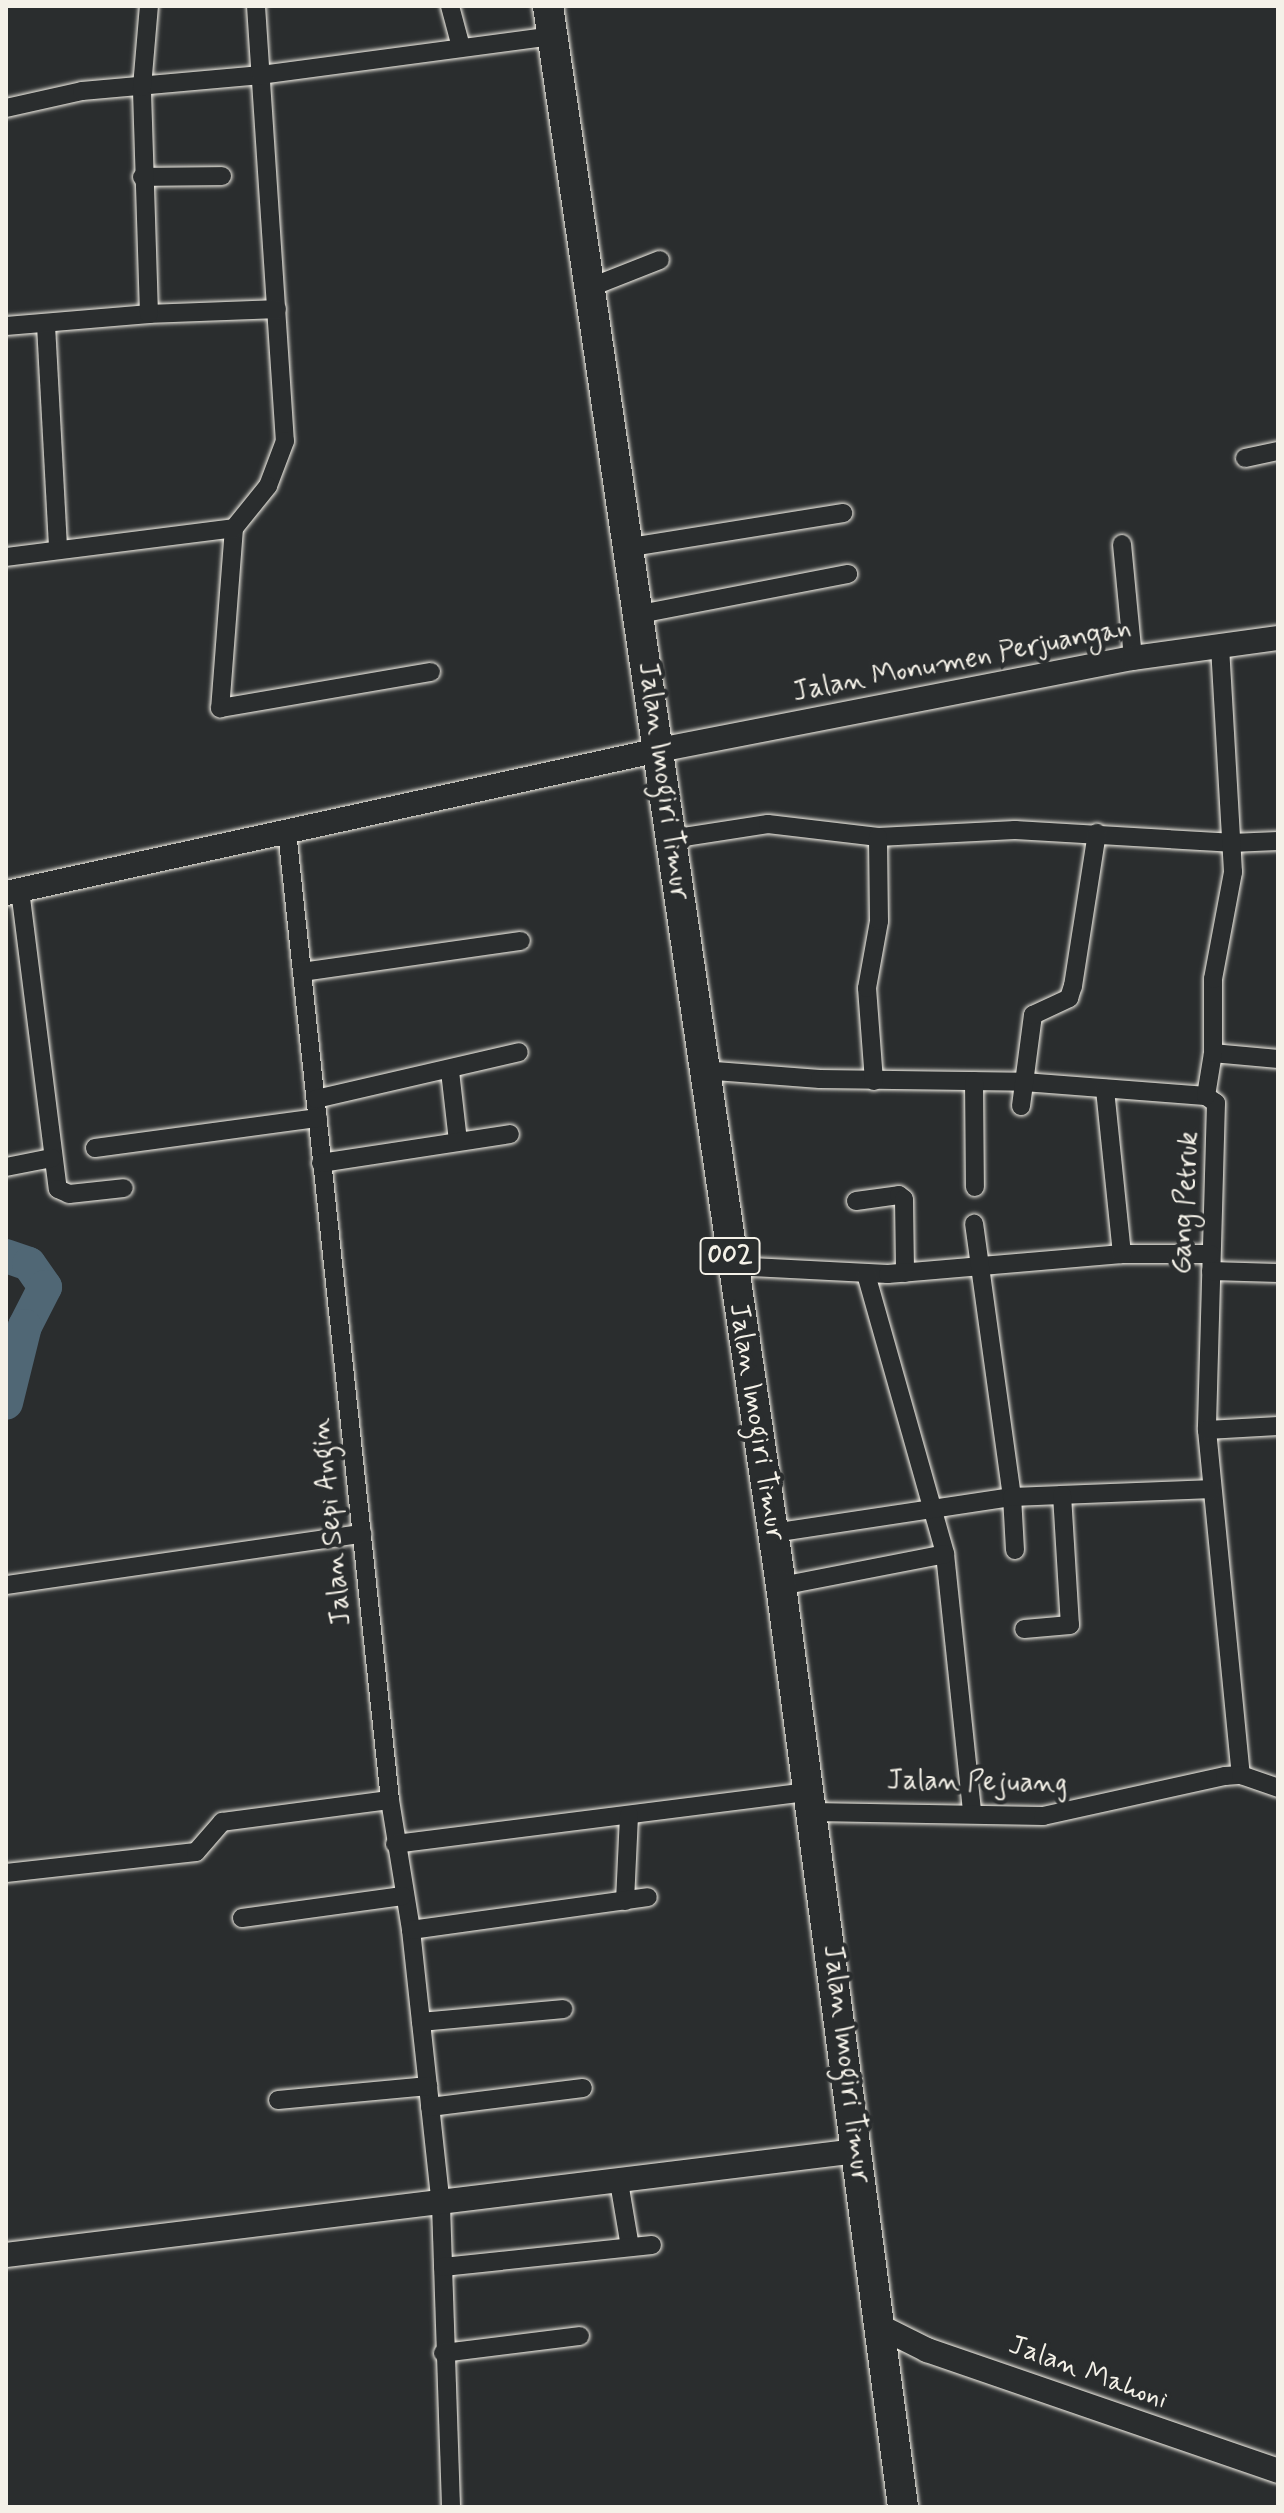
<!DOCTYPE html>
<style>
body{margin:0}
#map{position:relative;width:1284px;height:2513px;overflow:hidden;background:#2a2d2e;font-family:Mynerve,sans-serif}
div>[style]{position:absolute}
.river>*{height:34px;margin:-17px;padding:0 17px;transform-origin:17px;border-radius:17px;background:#506775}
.roads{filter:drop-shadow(0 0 2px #f4f1e8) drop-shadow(0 0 2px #f4f1e8)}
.minor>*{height:18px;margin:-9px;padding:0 9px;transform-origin:9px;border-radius:9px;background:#2a2d2e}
.tertiary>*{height:24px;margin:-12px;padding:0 12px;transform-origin:12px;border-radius:12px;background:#2a2d2e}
.primary>*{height:30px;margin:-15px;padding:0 15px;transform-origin:15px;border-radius:15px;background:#2a2d2e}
span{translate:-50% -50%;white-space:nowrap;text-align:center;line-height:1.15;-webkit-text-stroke:8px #2a2d2e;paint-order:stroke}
.shield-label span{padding:2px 6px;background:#2a2d2e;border:2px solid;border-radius:6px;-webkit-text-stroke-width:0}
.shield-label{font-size:26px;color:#f4f1e8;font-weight:700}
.street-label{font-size:28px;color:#f4f1e8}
.frame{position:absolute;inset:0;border:8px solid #f4f1e8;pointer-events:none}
</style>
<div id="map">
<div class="river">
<i style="left:6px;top:1256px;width:24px;rotate:19deg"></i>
<i style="left:29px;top:1264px;width:28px;rotate:55deg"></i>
<i style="left:45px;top:1287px;width:44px;rotate:117.1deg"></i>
<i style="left:25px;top:1326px;width:79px;rotate:103.9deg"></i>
</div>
<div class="roads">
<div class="minor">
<i style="left:256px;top:6px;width:436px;rotate:86.2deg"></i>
<i style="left:285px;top:441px;width:48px;rotate:110.7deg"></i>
<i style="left:268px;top:486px;width:54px;rotate:129deg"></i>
<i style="left:234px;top:528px;width:181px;rotate:94.4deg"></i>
<i style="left:220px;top:708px;width:214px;rotate:-9.7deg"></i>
<i style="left:450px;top:6px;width:42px;rotate:75deg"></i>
<i style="left:6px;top:108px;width:78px;rotate:-12.6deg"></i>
<i style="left:82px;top:91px;width:180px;rotate:-5.1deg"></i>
<i style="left:261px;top:75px;width:294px;rotate:-7.6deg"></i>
<i style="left:142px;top:177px;width:80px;rotate:-0.7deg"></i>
<i style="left:591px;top:287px;width:74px;rotate:-21.4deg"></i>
<i style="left:149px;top:314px;width:128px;rotate:-2.2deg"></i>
<i style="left:46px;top:325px;width:224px;rotate:86.9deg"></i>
<i style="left:6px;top:326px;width:144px;rotate:-4.8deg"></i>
<i style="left:149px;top:314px;width:227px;rotate:-91.8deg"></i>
<i style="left:142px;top:87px;width:81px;rotate:-85.1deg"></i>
<i style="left:1245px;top:458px;width:34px;rotate:-12deg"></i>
<i style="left:1122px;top:544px;width:115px;rotate:84.5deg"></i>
<i style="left:631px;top:547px;width:215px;rotate:-9.1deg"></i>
<i style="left:6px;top:557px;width:230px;rotate:-7.2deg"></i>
<i style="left:640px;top:614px;width:212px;rotate:-10.9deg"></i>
<i style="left:287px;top:831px;width:974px;rotate:83.93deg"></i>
<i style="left:390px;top:1800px;width:132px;rotate:80.8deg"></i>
<i style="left:411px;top:1930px;width:277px;rotate:83.8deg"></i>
<i style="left:441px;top:2205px;width:302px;rotate:88.1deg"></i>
<i style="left:671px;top:839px;width:98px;rotate:-8.8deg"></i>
<i style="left:768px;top:824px;width:111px;rotate:6.7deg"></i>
<i style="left:878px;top:837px;width:137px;rotate:-2.9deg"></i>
<i style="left:1015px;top:830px;width:216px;rotate:3.4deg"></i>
<i style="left:1231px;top:843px;width:47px;rotate:-2.4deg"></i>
<i style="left:20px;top:890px;width:301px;rotate:82.8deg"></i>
<i style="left:58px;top:1189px;width:12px;rotate:24deg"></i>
<i style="left:69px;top:1194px;width:55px;rotate:-6.2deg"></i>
<i style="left:302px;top:972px;width:221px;rotate:-8.1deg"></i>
<i style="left:1213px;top:1053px;width:65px;rotate:5.3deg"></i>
<i style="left:702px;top:1070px;width:118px;rotate:4.4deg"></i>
<i style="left:820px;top:1079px;width:204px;rotate:0.8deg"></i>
<i style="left:1024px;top:1082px;width:183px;rotate:4.4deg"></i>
<i style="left:1206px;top:1096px;width:12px;rotate:35deg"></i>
<i style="left:1216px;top:1103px;width:327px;rotate:91.6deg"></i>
<i style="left:1207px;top:1430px;width:347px;rotate:84.4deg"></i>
<i style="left:450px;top:1071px;width:70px;rotate:83.5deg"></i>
<i style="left:874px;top:1081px;width:93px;rotate:-94.3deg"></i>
<i style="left:867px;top:988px;width:68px;rotate:-79.8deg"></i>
<i style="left:879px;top:921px;width:84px;rotate:-90.7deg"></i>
<i style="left:974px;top:1081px;width:106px;rotate:89.5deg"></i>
<i style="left:1206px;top:1096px;width:44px;rotate:-80.8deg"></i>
<i style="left:1213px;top:1053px;width:74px;rotate:-90deg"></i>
<i style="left:1213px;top:979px;width:109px;rotate:-79.4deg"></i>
<i style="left:1233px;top:872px;width:227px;rotate:-93.3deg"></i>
<i style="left:316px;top:1099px;width:208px;rotate:-13deg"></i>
<i style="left:1021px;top:1106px;width:92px;rotate:-82.5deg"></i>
<i style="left:1033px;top:1015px;width:40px;rotate:-25deg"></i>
<i style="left:1069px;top:998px;width:13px;rotate:-72deg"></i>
<i style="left:1073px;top:986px;width:155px;rotate:-81.1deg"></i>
<i style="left:95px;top:1148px;width:225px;rotate:-7.7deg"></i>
<i style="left:321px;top:1163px;width:191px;rotate:-8.7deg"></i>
<i style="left:6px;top:1167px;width:47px;rotate:-11.1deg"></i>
<i style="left:856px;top:1201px;width:43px;rotate:-7.9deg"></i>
<i style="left:899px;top:1195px;width:6px;rotate:39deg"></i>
<i style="left:904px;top:1199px;width:74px;rotate:89.2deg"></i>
<i style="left:1122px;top:1254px;width:89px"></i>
<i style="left:732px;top:1266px;width:156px;rotate:2.9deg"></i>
<i style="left:888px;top:1274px;width:235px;rotate:-4.9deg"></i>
<i style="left:1122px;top:1254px;width:166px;rotate:-95.9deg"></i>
<i style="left:1211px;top:1271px;width:67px;rotate:1.7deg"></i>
<i style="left:866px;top:1274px;width:291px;rotate:74.2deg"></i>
<i style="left:945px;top:1554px;width:259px;rotate:84deg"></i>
<i style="left:1207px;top:1430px;width:71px;rotate:-3.2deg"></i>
<i style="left:1062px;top:1495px;width:149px;rotate:-2.3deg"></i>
<i style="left:773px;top:1533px;width:242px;rotate:-8.6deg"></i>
<i style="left:1012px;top:1497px;width:276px;rotate:-97.9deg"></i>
<i style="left:1015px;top:1550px;width:53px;rotate:-93.2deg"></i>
<i style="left:1012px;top:1497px;width:50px;rotate:-2.3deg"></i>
<i style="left:1062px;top:1495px;width:130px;rotate:86.5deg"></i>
<i style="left:1070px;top:1625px;width:46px;rotate:175deg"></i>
<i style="left:6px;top:1585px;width:360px;rotate:-8.2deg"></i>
<i style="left:781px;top:1586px;width:167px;rotate:-11deg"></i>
<i style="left:812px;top:1812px;width:231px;rotate:1deg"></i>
<i style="left:1043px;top:1816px;width:186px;rotate:-12.4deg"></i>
<i style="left:1225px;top:1776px;width:16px;rotate:-4deg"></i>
<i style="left:1241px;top:1775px;width:39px;rotate:19deg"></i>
<i style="left:395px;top:1844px;width:417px;rotate:-7.2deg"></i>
<i style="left:6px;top:1873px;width:191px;rotate:-6.3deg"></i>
<i style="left:196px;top:1852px;width:40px;rotate:-49deg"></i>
<i style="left:222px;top:1822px;width:169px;rotate:-7.5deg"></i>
<i style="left:625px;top:1901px;width:86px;rotate:-87.3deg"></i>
<i style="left:242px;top:1918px;width:162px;rotate:-7.8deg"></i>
<i style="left:411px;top:1930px;width:239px;rotate:-7.9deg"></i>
<i style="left:421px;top:2022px;width:143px;rotate:-5.2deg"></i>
<i style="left:278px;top:2100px;width:151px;rotate:-5.3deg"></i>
<i style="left:430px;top:2107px;width:154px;rotate:-7.1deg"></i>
<i style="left:619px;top:2182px;width:66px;rotate:80.4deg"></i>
<i style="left:443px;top:2267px;width:210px;rotate:-6deg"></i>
<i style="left:443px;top:2353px;width:138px;rotate:-7.1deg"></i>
</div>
<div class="tertiary">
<i style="left:6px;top:893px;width:668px;rotate:-12.35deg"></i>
<i style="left:659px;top:750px;width:483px;rotate:-11deg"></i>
<i style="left:1133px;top:658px;width:146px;rotate:-7.9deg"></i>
<i style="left:6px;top:2255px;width:857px;rotate:-6.97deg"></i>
<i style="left:879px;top:2326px;width:54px;rotate:26.6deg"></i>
<i style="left:927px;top:2350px;width:371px;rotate:19deg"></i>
</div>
<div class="primary">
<i style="left:548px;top:6px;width:1597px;rotate:81.61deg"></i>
<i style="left:781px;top:1586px;width:929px;rotate:82.45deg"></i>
</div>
</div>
<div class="shield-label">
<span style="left:730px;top:1256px">002</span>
</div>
<div class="street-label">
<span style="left:962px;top:661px;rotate:-11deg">Jalan Monumen Perjuangan</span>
<span style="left:663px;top:781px;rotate:82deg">Jalan Imogiri Timur</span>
<span style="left:1186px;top:1203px;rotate:-87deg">Gang Petruk</span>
<span style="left:756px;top:1422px;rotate:81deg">Jalan Imogiri Timur</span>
<span style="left:332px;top:1522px;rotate:-96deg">Jalan Sepi Angin</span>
<span style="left:977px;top:1783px;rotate:1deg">Jalan Pejuang</span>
<span style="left:846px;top:2064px;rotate:83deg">Jalan Imogiri Timur</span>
<span style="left:1088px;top:2373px;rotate:20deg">Jalan Mahoni</span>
</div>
<div class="frame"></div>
</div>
